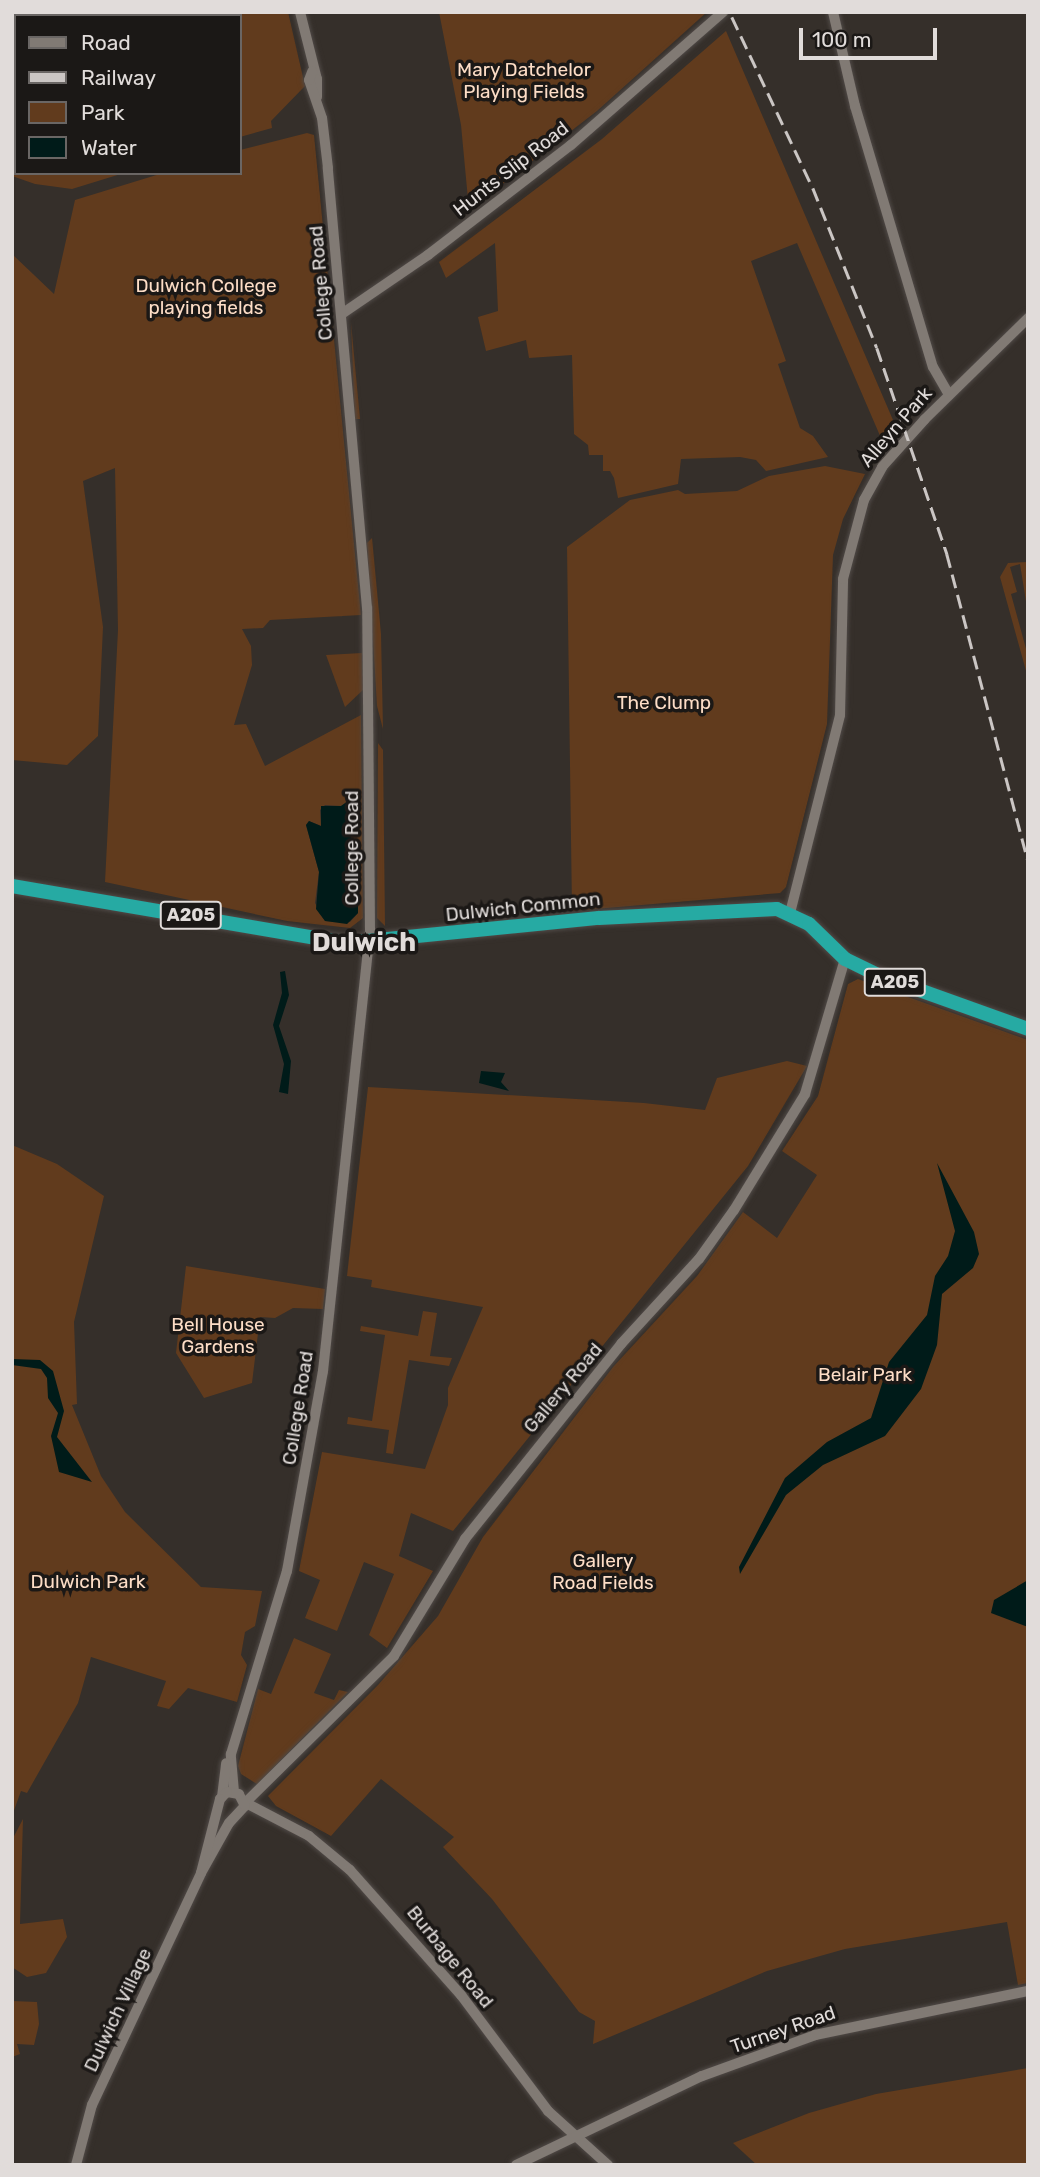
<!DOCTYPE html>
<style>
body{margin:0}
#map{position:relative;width:1040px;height:2177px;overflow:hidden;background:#352f2a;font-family:Rubik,sans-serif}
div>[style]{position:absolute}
.green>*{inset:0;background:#613b1d}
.water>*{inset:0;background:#001b19}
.roads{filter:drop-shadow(0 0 2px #504a47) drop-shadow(0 0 2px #504a47)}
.secondary>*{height:10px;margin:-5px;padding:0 5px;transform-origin:5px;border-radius:5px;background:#817a74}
.highway>*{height:14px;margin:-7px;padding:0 7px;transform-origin:7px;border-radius:7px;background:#26aaa3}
.rail>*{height:2.5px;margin-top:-1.25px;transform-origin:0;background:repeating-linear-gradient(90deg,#cbc6c4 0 14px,transparent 0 21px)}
span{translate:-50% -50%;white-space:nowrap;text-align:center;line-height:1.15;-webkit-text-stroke:7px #1b1816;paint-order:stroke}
.shield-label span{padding:2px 5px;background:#1b1816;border:2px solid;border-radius:5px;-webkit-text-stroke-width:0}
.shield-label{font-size:18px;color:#e1dcda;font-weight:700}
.park-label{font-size:19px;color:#fdddc6}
.street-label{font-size:19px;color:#e1dcda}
.district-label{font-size:26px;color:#e1dcda;font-weight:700}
.frame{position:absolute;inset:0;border:14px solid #e1dcda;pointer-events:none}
.legend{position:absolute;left:14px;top:14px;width:228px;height:161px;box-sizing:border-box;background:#1b1816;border:2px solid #6a6664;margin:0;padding:9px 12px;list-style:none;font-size:21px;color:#e1dcda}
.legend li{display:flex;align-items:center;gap:14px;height:35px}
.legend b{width:35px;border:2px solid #6a6664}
.scale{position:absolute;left:799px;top:28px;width:138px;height:32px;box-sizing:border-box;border:4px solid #e1dcda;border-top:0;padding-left:9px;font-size:21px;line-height:24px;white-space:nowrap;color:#e1dcda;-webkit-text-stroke:5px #1b1816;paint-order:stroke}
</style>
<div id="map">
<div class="green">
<i style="clip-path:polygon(12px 12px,288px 12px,305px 86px,271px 121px,272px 128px,240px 137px,240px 16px,16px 16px,16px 173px,124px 173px,72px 189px,35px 184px,12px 176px)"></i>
<i style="clip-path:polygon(439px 12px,707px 12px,597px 111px,469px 210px,461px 125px)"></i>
<i style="clip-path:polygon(726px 31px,896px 427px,884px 445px,797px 243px,751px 261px,786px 361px,778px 364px,800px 428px,813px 436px,828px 457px,766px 471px,756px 460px,740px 457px,681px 459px,678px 484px,618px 498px,614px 478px,610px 471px,603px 471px,603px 455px,589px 455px,588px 445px,574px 434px,572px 355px,529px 358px,526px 340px,486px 351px,478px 317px,498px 311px,495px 243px,446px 278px,439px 262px,602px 139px)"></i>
<i style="clip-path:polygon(evenodd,307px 133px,314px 135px,361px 615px,270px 620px,263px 628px,242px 629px,251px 646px,252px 665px,234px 725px,246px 724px,265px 766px,361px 715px,363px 918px,350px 928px,287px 921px,105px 882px,118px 630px,115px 468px,83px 481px,103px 627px,98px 736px,67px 765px,12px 760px,12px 254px,54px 294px,75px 200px,163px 173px,240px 173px,240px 150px,307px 133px,354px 797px,357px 817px,350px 835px,357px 849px,352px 873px,358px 886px,358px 913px,350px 922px,325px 921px,315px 903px,319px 872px,306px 825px,309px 821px,321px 826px,320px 810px,325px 805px,341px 806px,354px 797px)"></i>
<i style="clip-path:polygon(351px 323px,360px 419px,355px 419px,354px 401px)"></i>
<i style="clip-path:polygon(825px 466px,865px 474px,843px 519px,833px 555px,827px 724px,786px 887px,780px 893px,572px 911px,567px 547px,630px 500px,678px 490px,685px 494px,737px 491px,769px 476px)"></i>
<i style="clip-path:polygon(372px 538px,381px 634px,383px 729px,377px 706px,367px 543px)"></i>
<i style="clip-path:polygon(1028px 562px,1028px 614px,1020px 564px,1010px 567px,1017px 592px,1011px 594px,1028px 656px,1028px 678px,1000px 577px,1008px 563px)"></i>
<i style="clip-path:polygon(362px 653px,363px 690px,345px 707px,326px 655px)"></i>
<i style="clip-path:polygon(378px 743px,383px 750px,385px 926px,377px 918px)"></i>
<i style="clip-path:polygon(858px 979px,1028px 1040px,1028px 1983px,1018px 1985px,1007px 1922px,845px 1949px,767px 1971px,593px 2044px,595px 2021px,579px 2012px,492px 1899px,443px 1847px,454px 1837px,381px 1779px,331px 1836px,276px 1806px,268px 1796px,378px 1685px,438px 1616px,483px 1537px,613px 1367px,697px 1276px,743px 1212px,777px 1238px,817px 1175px,782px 1151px,818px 1096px,848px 984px)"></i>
<i style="clip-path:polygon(787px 1061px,807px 1066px,748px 1166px,453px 1531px,411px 1513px,399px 1556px,433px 1571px,387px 1648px,369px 1635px,394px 1574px,364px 1562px,337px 1631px,305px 1618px,320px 1580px,299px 1571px,322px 1452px,425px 1469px,448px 1405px,448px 1388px,483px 1307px,371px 1287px,372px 1280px,347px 1276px,368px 1087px,644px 1103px,705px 1110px,717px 1078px)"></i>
<i style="clip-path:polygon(12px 1145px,57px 1164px,104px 1196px,74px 1322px,77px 1404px,72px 1405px,101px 1476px,125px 1512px,201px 1587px,262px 1591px,255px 1626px,245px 1632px,241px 1655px,247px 1665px,237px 1702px,188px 1688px,169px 1709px,157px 1706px,166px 1681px,91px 1657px,78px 1703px,27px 1793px,21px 1791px,12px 1816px)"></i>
<i style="clip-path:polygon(186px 1266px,325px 1289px,323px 1309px,293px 1308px,275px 1318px,260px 1317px,252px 1383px,204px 1398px,176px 1353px)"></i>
<i style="clip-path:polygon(423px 1311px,437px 1313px,430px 1356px,452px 1358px,449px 1366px,409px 1360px,393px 1454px,386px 1453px,389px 1430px,347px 1424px,348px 1417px,372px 1421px,385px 1335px,360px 1331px,361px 1326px,418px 1336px)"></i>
<i style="clip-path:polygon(294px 1638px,331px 1654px,314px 1693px,334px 1700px,339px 1690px,348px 1692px,257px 1784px,241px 1774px,238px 1766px,258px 1689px,271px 1694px)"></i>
<i style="clip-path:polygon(23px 1819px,20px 1924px,63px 1919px,67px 1937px,46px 1973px,27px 1977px,12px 1967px,12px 1840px)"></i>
<i style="clip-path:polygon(12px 2001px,37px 2002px,39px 2024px,34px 2045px,17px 2044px,20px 2054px,12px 2057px)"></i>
<i style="clip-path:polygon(1028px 2068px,1028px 2165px,757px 2165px,733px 2143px,809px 2113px,876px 2094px)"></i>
</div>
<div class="water">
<i style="clip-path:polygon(354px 797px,359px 810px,350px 835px,360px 856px,352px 873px,358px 886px,358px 913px,347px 924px,325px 921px,316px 909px,319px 872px,306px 825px,309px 821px,321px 826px,321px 806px,341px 806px)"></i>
<i style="clip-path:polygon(285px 971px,289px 995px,279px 1026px,291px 1061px,288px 1094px,279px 1092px,284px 1064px,273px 1025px,282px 993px,280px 972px)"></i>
<i style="clip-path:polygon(481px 1071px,505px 1073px,501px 1082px,509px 1091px,479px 1083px)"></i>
<i style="clip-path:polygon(937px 1163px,974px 1232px,979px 1254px,973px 1268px,942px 1294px,937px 1345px,921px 1389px,885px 1436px,823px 1465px,786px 1495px,740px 1574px,739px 1567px,785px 1478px,827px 1442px,871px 1418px,889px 1362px,927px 1315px,935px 1276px,948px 1256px,955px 1231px)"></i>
<i style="clip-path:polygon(12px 1359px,40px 1360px,53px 1371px,64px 1411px,57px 1437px,92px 1482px,59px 1472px,51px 1436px,58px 1413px,48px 1398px,47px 1378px,41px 1369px,12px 1365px)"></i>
<i style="clip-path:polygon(1028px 1580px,1028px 1627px,991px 1613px,994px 1600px)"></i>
</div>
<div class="roads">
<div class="secondary">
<i style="left:300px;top:12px;width:69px;rotate:75.8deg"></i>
<i style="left:317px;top:79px;width:18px;rotate:90deg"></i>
<i style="left:833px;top:12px;width:97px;rotate:76.8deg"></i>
<i style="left:855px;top:106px;width:272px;rotate:73.4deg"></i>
<i style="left:933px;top:367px;width:32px;rotate:60deg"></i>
<i style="left:343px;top:313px;width:103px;rotate:-34.3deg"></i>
<i style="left:428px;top:255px;width:180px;rotate:-37.6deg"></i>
<i style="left:571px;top:145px;width:202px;rotate:-41.2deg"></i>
<i style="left:790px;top:913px;width:204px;rotate:-75.8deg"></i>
<i style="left:840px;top:715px;width:136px;rotate:-88.7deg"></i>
<i style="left:843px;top:579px;width:82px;rotate:-75.1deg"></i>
<i style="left:864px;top:500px;width:38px;rotate:-61deg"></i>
<i style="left:882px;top:467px;width:64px;rotate:-48.1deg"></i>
<i style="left:925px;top:419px;width:144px;rotate:-44.4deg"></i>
<i style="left:234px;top:1792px;width:38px;rotate:-95deg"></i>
<i style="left:231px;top:1754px;width:191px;rotate:-73deg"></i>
<i style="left:287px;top:1571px;width:203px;rotate:-79.8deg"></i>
<i style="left:323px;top:1371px;width:443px;rotate:-83.9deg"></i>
<i style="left:370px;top:930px;width:322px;rotate:-90.5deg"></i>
<i style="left:367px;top:608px;width:442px;rotate:-95.1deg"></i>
<i style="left:328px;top:168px;width:50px;rotate:-96.8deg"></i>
<i style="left:322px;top:118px;width:40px;rotate:-108.9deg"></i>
<i style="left:309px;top:80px;width:9px;rotate:-69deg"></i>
<i style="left:222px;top:1797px;width:34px;rotate:-83deg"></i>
<i style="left:246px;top:1802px;width:208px;rotate:-44.6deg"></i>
<i style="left:394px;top:1656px;width:137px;rotate:-58.7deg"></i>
<i style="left:465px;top:1539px;width:250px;rotate:-51.3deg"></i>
<i style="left:621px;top:1344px;width:115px;rotate:-47.5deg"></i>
<i style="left:699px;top:1259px;width:60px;rotate:-54.5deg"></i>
<i style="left:734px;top:1210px;width:136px;rotate:-58.5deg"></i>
<i style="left:805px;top:1094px;width:141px;rotate:-73.5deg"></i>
<i style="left:246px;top:1803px;width:71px;rotate:27.6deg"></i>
<i style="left:309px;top:1836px;width:53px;rotate:39.7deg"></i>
<i style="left:350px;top:1870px;width:167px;rotate:48.4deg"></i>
<i style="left:461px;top:1995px;width:145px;rotate:53.1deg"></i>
<i style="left:548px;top:2111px;width:81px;rotate:42deg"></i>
<i style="left:76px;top:2165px;width:62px;rotate:-75.1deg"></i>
<i style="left:92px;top:2105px;width:256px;rotate:-64.8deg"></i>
<i style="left:201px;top:1873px;width:57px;rotate:-60.8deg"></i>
<i style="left:229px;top:1823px;width:23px;rotate:-47deg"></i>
<i style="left:245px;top:1806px;width:13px;rotate:-117deg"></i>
<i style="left:239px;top:1794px;width:12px;rotate:-171deg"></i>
<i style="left:227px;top:1792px;width:10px;rotate:135deg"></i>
<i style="left:220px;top:1799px;width:76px;rotate:104.4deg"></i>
<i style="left:516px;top:2165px;width:206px;rotate:-25.6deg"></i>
<i style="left:702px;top:2076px;width:120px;rotate:-19.9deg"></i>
<i style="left:815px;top:2035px;width:217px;rotate:-11.7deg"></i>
</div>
<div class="highway">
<i style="left:12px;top:886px;width:340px;rotate:9.7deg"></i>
<i style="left:347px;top:943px;width:253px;rotate:-5.7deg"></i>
<i style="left:599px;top:918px;width:178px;rotate:-2.9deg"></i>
<i style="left:777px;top:909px;width:35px;rotate:25deg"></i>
<i style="left:809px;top:924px;width:50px;rotate:44.2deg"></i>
<i style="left:845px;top:959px;width:39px;rotate:26deg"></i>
<i style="left:880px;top:976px;width:157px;rotate:19.7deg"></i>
</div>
</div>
<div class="rail">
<i style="left:732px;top:17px;width:189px;rotate:64.7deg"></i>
<i style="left:813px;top:188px;width:172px;rotate:68.2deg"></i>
<i style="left:877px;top:348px;width:218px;rotate:71.2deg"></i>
<i style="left:947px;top:554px;width:317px;rotate:75.2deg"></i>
</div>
<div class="shield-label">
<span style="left:191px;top:915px">A205</span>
<span style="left:895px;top:982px">A205</span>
</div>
<div class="park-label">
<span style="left:524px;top:81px">Mary Datchelor<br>Playing Fields</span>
<span style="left:206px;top:297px">Dulwich College<br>playing fields</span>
<span style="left:664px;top:703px">The Clump</span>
<span style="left:218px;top:1336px">Bell House<br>Gardens</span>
<span style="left:865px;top:1375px">Belair Park</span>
<span style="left:603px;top:1572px">Gallery<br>Road Fields</span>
<span style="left:88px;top:1582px">Dulwich Park</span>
</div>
<div class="street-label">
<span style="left:511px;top:169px;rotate:-38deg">Hunts Slip Road</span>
<span style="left:321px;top:283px;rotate:-95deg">College Road</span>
<span style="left:896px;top:427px;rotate:-49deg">Alleyn Park</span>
<span style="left:352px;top:848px;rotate:-90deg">College Road</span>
<span style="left:523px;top:907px;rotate:-6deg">Dulwich Common</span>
<span style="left:563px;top:1388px;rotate:-50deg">Gallery Road</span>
<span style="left:298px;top:1408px;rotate:-81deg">College Road</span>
<span style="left:450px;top:1957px;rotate:51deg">Burbage Road</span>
<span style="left:118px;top:2010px;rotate:-65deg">Dulwich Village</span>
<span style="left:783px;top:2030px;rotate:-19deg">Turney Road</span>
</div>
<div class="district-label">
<span style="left:364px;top:943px">Dulwich</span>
</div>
<div class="frame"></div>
<ul class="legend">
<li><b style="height:9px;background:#817a74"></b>Road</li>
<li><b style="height:9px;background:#cbc6c4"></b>Railway</li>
<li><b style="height:19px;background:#613b1d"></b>Park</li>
<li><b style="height:19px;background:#001b19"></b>Water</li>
</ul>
<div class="scale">100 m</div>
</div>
